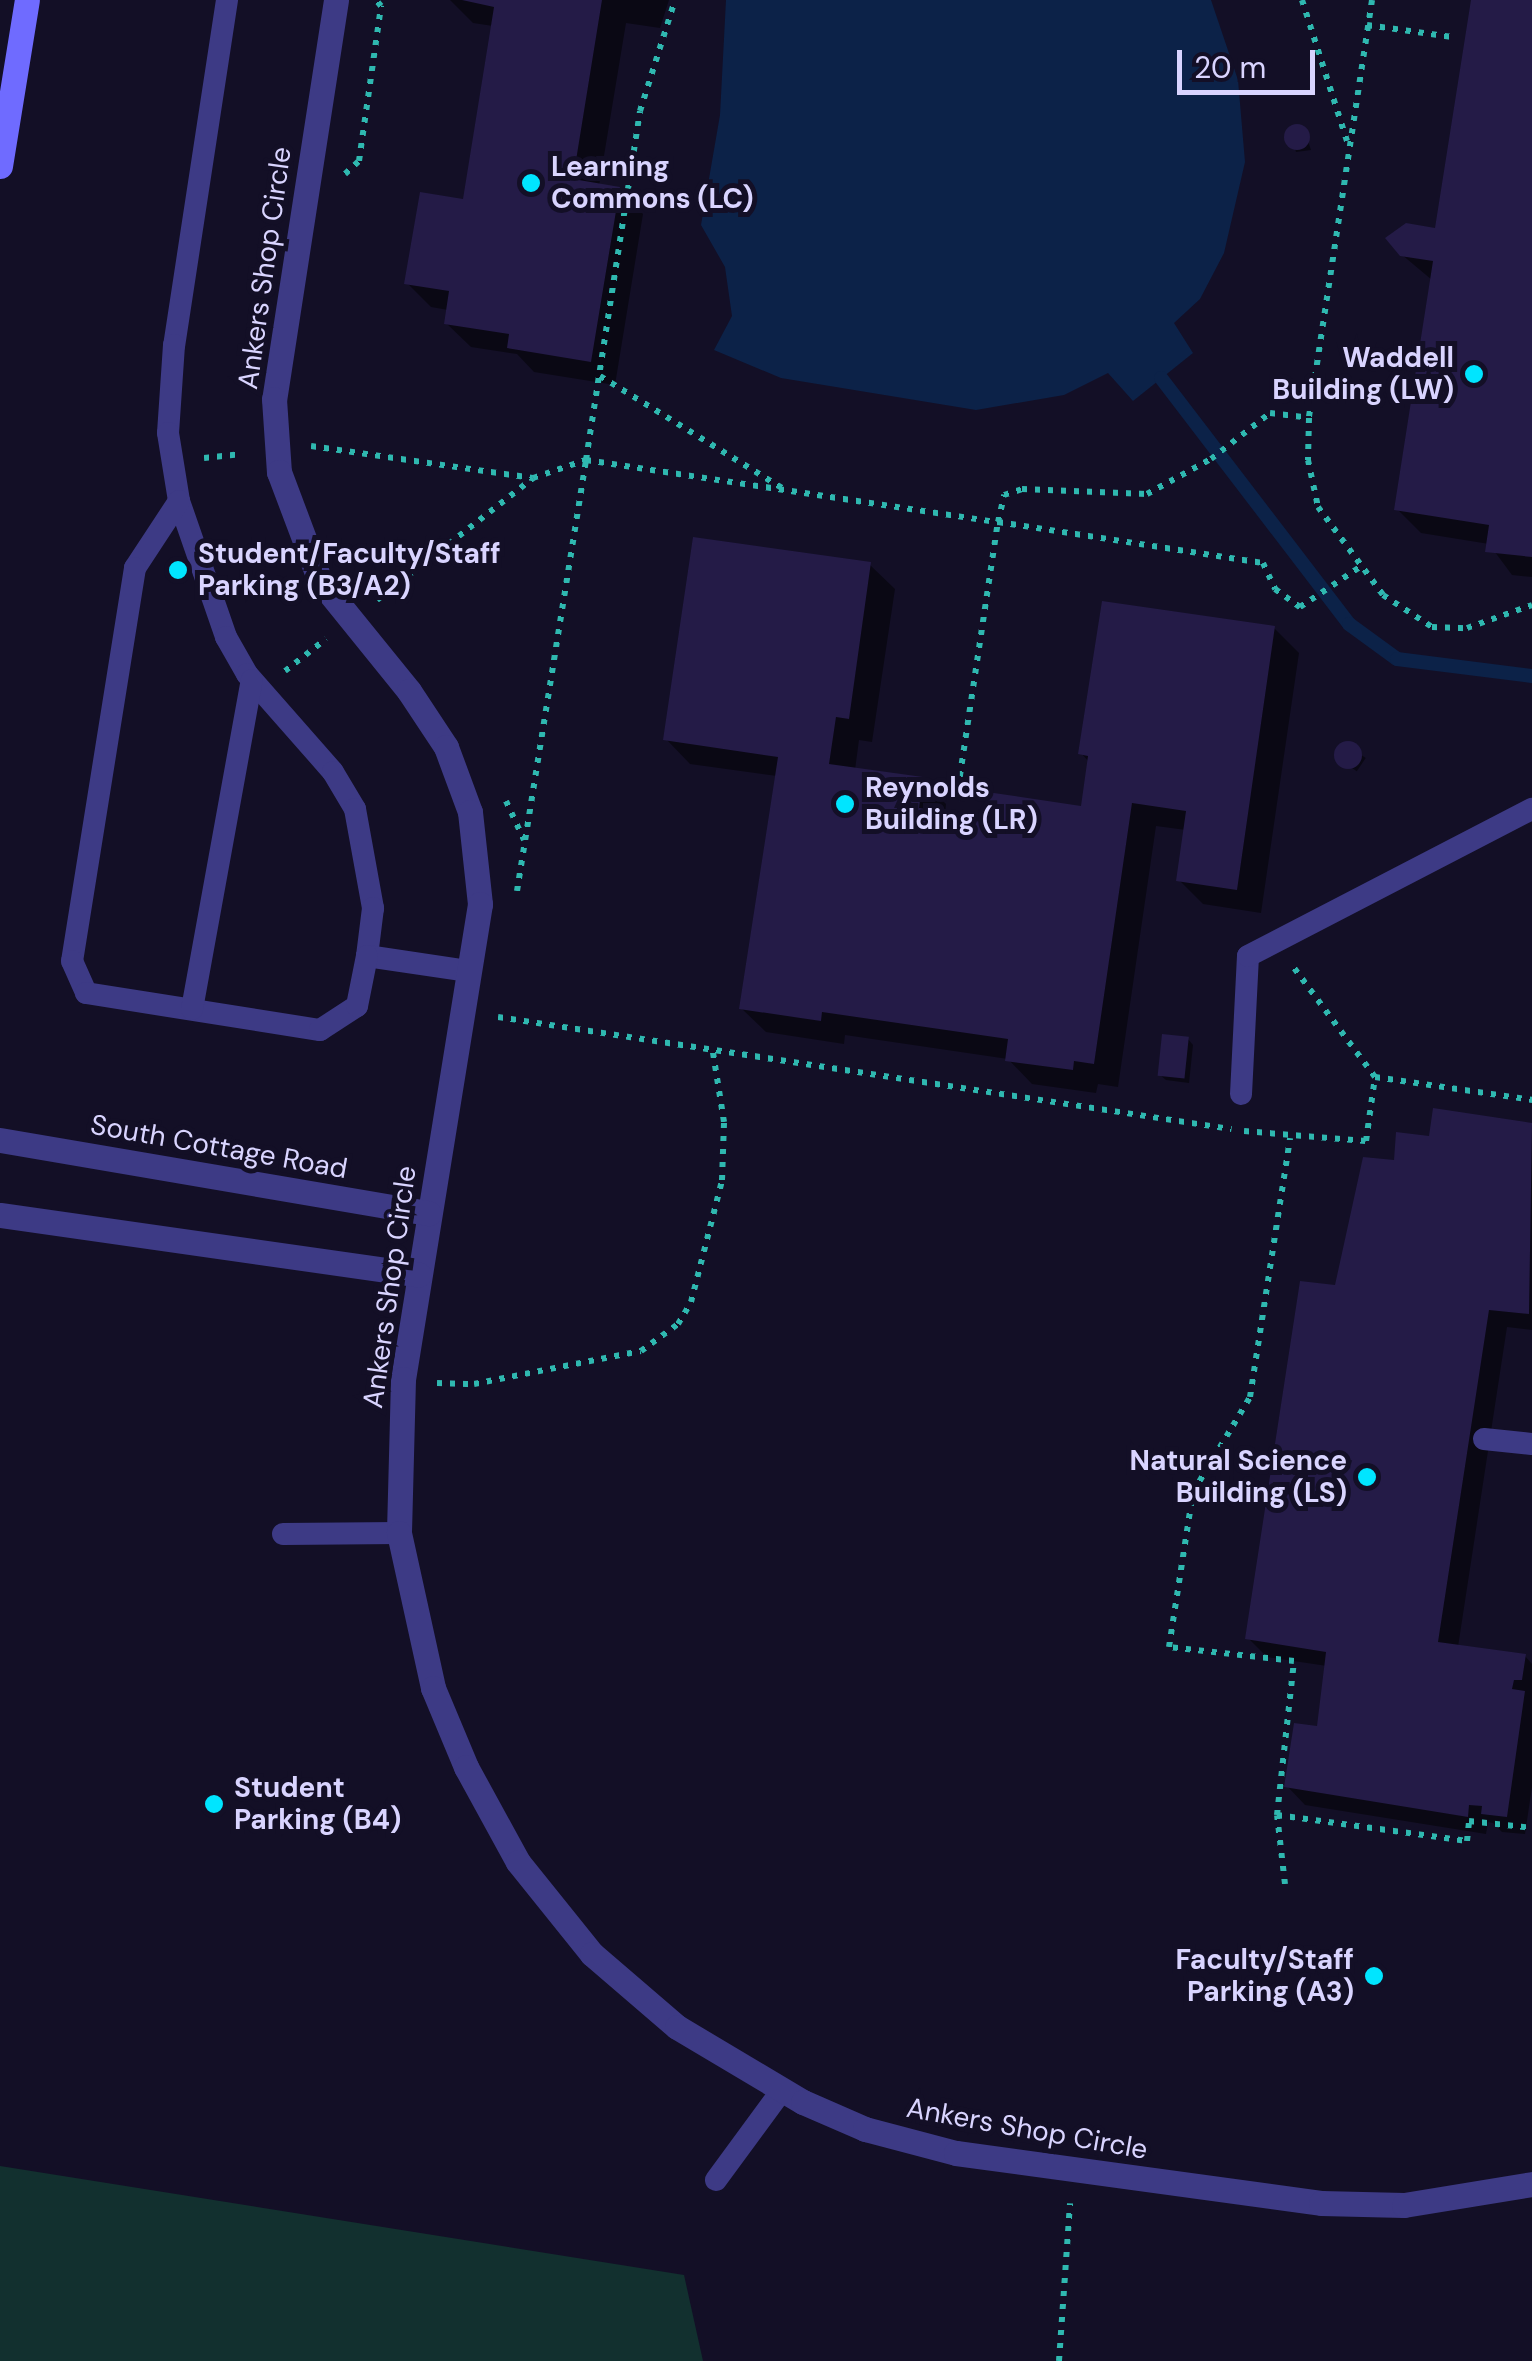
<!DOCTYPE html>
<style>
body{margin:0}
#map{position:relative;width:1532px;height:2361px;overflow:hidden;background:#130f26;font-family:"DM Sans",sans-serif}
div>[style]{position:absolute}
.green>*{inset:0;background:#12302f}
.water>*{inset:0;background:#0c2248}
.shadow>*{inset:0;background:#0007;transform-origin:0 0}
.stream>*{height:14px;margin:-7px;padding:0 7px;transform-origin:7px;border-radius:7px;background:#0c2248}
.building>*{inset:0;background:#241b47;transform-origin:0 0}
.round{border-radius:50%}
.path>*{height:6px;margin-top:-3px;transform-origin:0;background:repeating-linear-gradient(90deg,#2fb8b0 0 5px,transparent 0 13px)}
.lane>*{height:22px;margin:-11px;padding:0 11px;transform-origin:11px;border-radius:11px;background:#3d3a85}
.street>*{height:25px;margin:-12.5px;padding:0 12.5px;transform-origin:12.5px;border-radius:12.5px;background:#3d3a85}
.secondary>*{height:25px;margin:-12.5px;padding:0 12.5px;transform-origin:12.5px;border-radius:12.5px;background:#6f6bff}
.dots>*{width:28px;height:28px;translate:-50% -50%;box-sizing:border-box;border:5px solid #130f26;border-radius:50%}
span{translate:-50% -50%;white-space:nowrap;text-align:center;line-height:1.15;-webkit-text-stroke:10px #130f26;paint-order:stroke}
.poi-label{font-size:28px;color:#d9d4ff;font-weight:700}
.left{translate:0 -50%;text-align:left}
.right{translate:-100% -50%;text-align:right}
.street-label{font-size:28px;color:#d9d4ff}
.scale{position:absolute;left:1177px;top:50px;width:138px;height:45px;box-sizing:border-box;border:5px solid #d9d4ff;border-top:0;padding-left:12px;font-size:30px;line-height:35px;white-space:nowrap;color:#d9d4ff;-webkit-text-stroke:8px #130f26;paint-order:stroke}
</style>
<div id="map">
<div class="green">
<i style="clip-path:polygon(0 2166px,684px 2275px,703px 2361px,0 2361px)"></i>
</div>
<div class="water">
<i style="clip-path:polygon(726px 0,1211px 0,1238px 80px,1245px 162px,1224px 253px,1200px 299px,1174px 323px,1193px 353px,1133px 401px,1108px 373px,1064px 395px,976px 410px,781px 378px,714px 350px,732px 316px,725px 267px,701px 225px,720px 115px)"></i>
</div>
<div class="shadow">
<i style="clip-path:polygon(450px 0,669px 0,660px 28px,626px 23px,599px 186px,619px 189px,643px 214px,615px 385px,534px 372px,517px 354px,471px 347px,446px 323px,448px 310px,431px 307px,407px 283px,465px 202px,493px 26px,473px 23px)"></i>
<i style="clip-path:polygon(1474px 0,1532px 0,1532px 577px,1512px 575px,1489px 544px,1421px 533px,1397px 509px,1432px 280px,1401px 254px,1437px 231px)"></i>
<i style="clip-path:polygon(1304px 129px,1311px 150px,1296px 152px,1290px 130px)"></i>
<i style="clip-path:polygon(870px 565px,895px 589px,872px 742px,859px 740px,855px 770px,922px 780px,946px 804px,945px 815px,985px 821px,1083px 808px,1089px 762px,1081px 753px,1274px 628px,1299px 653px,1261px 913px,1203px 904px,1179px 880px,1186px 830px,1156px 826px,1118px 1087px,1098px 1084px,1096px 1093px,1032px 1084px,1008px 1059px,845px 1035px,844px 1044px,766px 1032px,741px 1008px,777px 776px,690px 764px,666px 739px)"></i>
<i style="left:1345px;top:744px;width:25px;height:16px;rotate:34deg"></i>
<i style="clip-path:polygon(1188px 1039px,1193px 1045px,1189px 1083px,1166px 1080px,1160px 1075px)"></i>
<i style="clip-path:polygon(1435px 1111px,1532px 1125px,1532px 1330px,1507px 1327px,1458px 1647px,1525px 1656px,1532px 1664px,1532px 1787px,1525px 1834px,1502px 1832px,1493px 1823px,1488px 1822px,1486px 1834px,1305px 1805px,1287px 1786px,1319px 1729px,1327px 1666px,1267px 1657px,1248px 1638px,1337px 1287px,1396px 1163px,1431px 1139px)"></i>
</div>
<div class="stream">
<i style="left:1161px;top:378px;width:310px;rotate:52.6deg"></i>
<i style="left:1349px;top:624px;width:59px;rotate:36.1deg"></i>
<i style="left:1397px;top:659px;width:136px;rotate:7.2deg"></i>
</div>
<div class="building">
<i style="clip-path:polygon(462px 0,602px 0,573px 179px,620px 187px,591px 362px,507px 348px,509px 334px,444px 324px,449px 291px,404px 284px,420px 192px,463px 199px,494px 7px)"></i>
<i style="clip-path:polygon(1471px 0,1532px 0,1532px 557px,1485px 552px,1489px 525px,1394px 510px,1433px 261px,1400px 256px,1385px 238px,1406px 223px,1435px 228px)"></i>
<i class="round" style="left:1284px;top:124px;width:26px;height:26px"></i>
<i style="clip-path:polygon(693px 537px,871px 562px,849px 719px,836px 717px,829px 764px,923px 777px,919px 808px,983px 818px,987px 792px,1081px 806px,1088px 756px,1078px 754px,1102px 601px,1275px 626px,1237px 890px,1176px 881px,1186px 811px,1132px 803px,1094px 1064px,1074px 1061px,1073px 1070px,1005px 1061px,1008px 1039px,822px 1012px,821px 1021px,739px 1009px,778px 757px,663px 740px)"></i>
<i class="round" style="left:1334px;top:741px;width:28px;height:28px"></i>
<i style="left:1162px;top:1034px;width:27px;height:42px;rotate:6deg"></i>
<i style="clip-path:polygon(1433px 1108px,1532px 1123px,1529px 1314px,1489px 1310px,1438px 1642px,1526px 1654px,1522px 1680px,1514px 1680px,1512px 1689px,1525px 1691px,1507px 1817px,1481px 1814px,1482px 1806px,1469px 1805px,1468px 1817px,1284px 1787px,1294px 1723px,1317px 1726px,1326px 1652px,1245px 1639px,1300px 1281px,1335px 1285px,1363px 1157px,1394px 1160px,1396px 1132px,1429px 1136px)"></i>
</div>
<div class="path">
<i style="left:1302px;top:0;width:148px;rotate:72.3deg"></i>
<i style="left:1372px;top:0;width:423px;rotate:98.6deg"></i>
<i style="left:1309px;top:418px;width:42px;rotate:91.4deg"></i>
<i style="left:1308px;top:460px;width:48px;rotate:78deg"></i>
<i style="left:1318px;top:507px;width:109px;rotate:53.5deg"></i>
<i style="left:1383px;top:595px;width:59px;rotate:33.1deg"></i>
<i style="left:1432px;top:627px;width:35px;rotate:2deg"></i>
<i style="left:1467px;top:628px;width:69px;rotate:-19.5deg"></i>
<i style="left:1367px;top:25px;width:86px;rotate:8deg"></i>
<i style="left:345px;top:174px;width:19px;rotate:-43deg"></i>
<i style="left:359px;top:161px;width:157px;rotate:-81.9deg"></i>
<i style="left:381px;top:6px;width:8px;rotate:-130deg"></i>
<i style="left:600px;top:376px;width:214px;rotate:31.6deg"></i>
<i style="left:311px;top:446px;width:224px;rotate:8.2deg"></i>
<i style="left:204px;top:458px;width:38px;rotate:-6deg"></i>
<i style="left:377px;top:600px;width:198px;rotate:-38deg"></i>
<i style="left:533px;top:478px;width:56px;rotate:-18.8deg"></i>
<i style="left:586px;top:460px;width:353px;rotate:-81.2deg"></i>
<i style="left:640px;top:111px;width:116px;rotate:-72.5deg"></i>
<i style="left:285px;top:671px;width:52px;rotate:-38deg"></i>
<i style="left:506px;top:801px;width:43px;rotate:65.2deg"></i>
<i style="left:956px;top:802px;width:283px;rotate:-81.5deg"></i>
<i style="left:998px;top:522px;width:268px;rotate:8.8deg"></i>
<i style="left:1263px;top:563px;width:29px;rotate:65deg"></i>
<i style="left:1275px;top:589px;width:31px;rotate:36deg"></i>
<i style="left:1300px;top:607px;width:72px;rotate:-33.7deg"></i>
<i style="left:517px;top:891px;width:436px;rotate:-80.9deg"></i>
<i style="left:586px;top:460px;width:417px;rotate:8.6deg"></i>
<i style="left:998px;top:522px;width:28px;rotate:-77deg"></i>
<i style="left:1004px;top:495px;width:19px;rotate:-18deg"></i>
<i style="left:1022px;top:489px;width:125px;rotate:2.3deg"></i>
<i style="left:1147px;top:494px;width:73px;rotate:-28.7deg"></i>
<i style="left:1211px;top:459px;width:75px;rotate:-37.9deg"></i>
<i style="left:1270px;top:413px;width:39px;rotate:7deg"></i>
<i style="left:498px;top:1017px;width:742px;rotate:8.69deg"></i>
<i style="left:1375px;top:1077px;width:159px;rotate:8.3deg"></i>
<i style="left:1244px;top:1131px;width:122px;rotate:4.7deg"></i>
<i style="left:1366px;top:1141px;width:65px;rotate:-82deg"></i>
<i style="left:1375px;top:1077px;width:136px;rotate:-126.6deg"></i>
<i style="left:437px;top:1383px;width:37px;rotate:2deg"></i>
<i style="left:474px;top:1384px;width:170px;rotate:-11.2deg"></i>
<i style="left:641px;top:1351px;width:46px;rotate:-36.1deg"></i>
<i style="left:678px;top:1324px;width:26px;rotate:-59deg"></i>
<i style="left:691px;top:1302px;width:126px;rotate:-75.7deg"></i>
<i style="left:722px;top:1180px;width:58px;rotate:-88deg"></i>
<i style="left:724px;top:1122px;width:77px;rotate:-99deg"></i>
<i style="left:1277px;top:1815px;width:192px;rotate:7.8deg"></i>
<i style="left:1467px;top:1841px;width:20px;rotate:-84deg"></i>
<i style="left:1469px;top:1821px;width:63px;rotate:6.3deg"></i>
<i style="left:1285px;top:1884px;width:69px;rotate:-96.6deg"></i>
<i style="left:1277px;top:1815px;width:155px;rotate:-83.7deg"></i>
<i style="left:1294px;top:1661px;width:126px;rotate:-173.6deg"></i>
<i style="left:1169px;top:1647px;width:157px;rotate:-81.2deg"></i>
<i style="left:1193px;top:1492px;width:111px;rotate:-59deg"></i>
<i style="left:1250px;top:1397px;width:262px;rotate:-81.2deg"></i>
<i style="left:1059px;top:2361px;width:158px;rotate:-86deg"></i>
</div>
<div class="lane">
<i style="left:227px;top:0;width:349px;rotate:98.7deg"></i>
<i style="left:174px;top:345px;width:88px;rotate:93.9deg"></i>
<i style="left:168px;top:433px;width:69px;rotate:80.8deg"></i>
<i style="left:179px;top:501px;width:144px;rotate:70.9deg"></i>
<i style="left:226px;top:637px;width:43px;rotate:60.4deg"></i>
<i style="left:247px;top:674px;width:130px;rotate:48.7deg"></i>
<i style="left:333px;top:772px;width:43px;rotate:59.3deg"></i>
<i style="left:355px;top:809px;width:101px;rotate:79.7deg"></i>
<i style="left:373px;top:908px;width:48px;rotate:97.1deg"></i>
<i style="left:367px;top:956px;width:103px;rotate:8.4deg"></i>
<i style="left:179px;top:501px;width:80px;rotate:123.3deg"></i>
<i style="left:135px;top:568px;width:398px;rotate:99.1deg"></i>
<i style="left:72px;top:961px;width:35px;rotate:66deg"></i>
<i style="left:86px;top:993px;width:237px;rotate:9deg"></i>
<i style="left:320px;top:1030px;width:44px;rotate:-33deg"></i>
<i style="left:357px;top:1006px;width:51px;rotate:-78.7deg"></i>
<i style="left:192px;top:1009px;width:334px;rotate:-79.7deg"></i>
<i style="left:1241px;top:1094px;width:138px;rotate:-87.1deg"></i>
<i style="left:1248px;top:956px;width:320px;rotate:-27.4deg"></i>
<i style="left:1484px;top:1439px;width:48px;rotate:5.9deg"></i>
<i style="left:283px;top:1534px;width:116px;rotate:-0.5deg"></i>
<i style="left:716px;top:2180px;width:112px;rotate:-53.7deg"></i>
</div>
<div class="street">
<i style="left:336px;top:0;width:404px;rotate:98.8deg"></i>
<i style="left:274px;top:399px;width:73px;rotate:86.1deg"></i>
<i style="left:279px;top:472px;width:116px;rotate:69.4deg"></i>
<i style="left:320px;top:581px;width:141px;rotate:51deg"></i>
<i style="left:409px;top:691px;width:67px;rotate:56.5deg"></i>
<i style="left:446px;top:747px;width:69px;rotate:69.7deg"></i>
<i style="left:470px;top:812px;width:93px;rotate:83.8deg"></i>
<i style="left:480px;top:904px;width:481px;rotate:99.2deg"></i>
<i style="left:403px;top:1379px;width:154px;rotate:91.5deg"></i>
<i style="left:399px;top:1533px;width:159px;rotate:77.6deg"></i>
<i style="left:433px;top:1688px;width:86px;rotate:67.3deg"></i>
<i style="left:466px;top:1767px;width:108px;rotate:61.3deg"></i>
<i style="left:518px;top:1862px;width:118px;rotate:51.2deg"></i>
<i style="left:592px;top:1954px;width:112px;rotate:40.7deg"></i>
<i style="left:677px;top:2027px;width:147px;rotate:30.8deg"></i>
<i style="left:803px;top:2102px;width:68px;rotate:23.5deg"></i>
<i style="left:865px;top:2129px;width:94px;rotate:14.8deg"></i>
<i style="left:956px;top:2153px;width:368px;rotate:7.8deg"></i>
<i style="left:1321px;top:2203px;width:83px;rotate:1.4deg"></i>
<i style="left:1404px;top:2205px;width:130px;rotate:-9.3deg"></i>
<i style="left:0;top:1140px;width:435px;rotate:9.7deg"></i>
<i style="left:0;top:1215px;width:423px;rotate:8.1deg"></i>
</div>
<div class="secondary">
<i style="left:0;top:166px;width:168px;rotate:-80.8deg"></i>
</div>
<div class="dots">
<i style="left:531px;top:183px;background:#00e5ff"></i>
<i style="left:1474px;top:374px;background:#00e5ff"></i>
<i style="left:178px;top:570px;background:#00e5ff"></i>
<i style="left:845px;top:804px;background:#00e5ff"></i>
<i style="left:1367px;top:1477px;background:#00e5ff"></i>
<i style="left:214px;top:1804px;background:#00e5ff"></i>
<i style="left:1374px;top:1976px;background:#00e5ff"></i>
</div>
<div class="poi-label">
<span class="left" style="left:551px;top:183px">Learning<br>Commons (LC)</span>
<span class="right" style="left:1454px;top:374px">Waddell<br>Building (LW)</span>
<span class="left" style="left:198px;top:570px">Student/Faculty/Staff<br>Parking (B3/A2)</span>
<span class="left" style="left:865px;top:804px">Reynolds<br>Building (LR)</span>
<span class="right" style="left:1347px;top:1477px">Natural Science<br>Building (LS)</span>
<span class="left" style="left:234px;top:1804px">Student<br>Parking (B4)</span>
<span class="right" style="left:1354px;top:1976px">Faculty/Staff<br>Parking (A3)</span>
</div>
<div class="street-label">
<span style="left:265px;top:268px;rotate:-82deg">Ankers Shop Circle</span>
<span style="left:219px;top:1147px;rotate:10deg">South Cottage Road</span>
<span style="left:390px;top:1287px;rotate:-82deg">Ankers Shop Circle</span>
<span style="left:1027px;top:2129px;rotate:10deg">Ankers Shop Circle</span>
</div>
<div class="scale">20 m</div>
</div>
